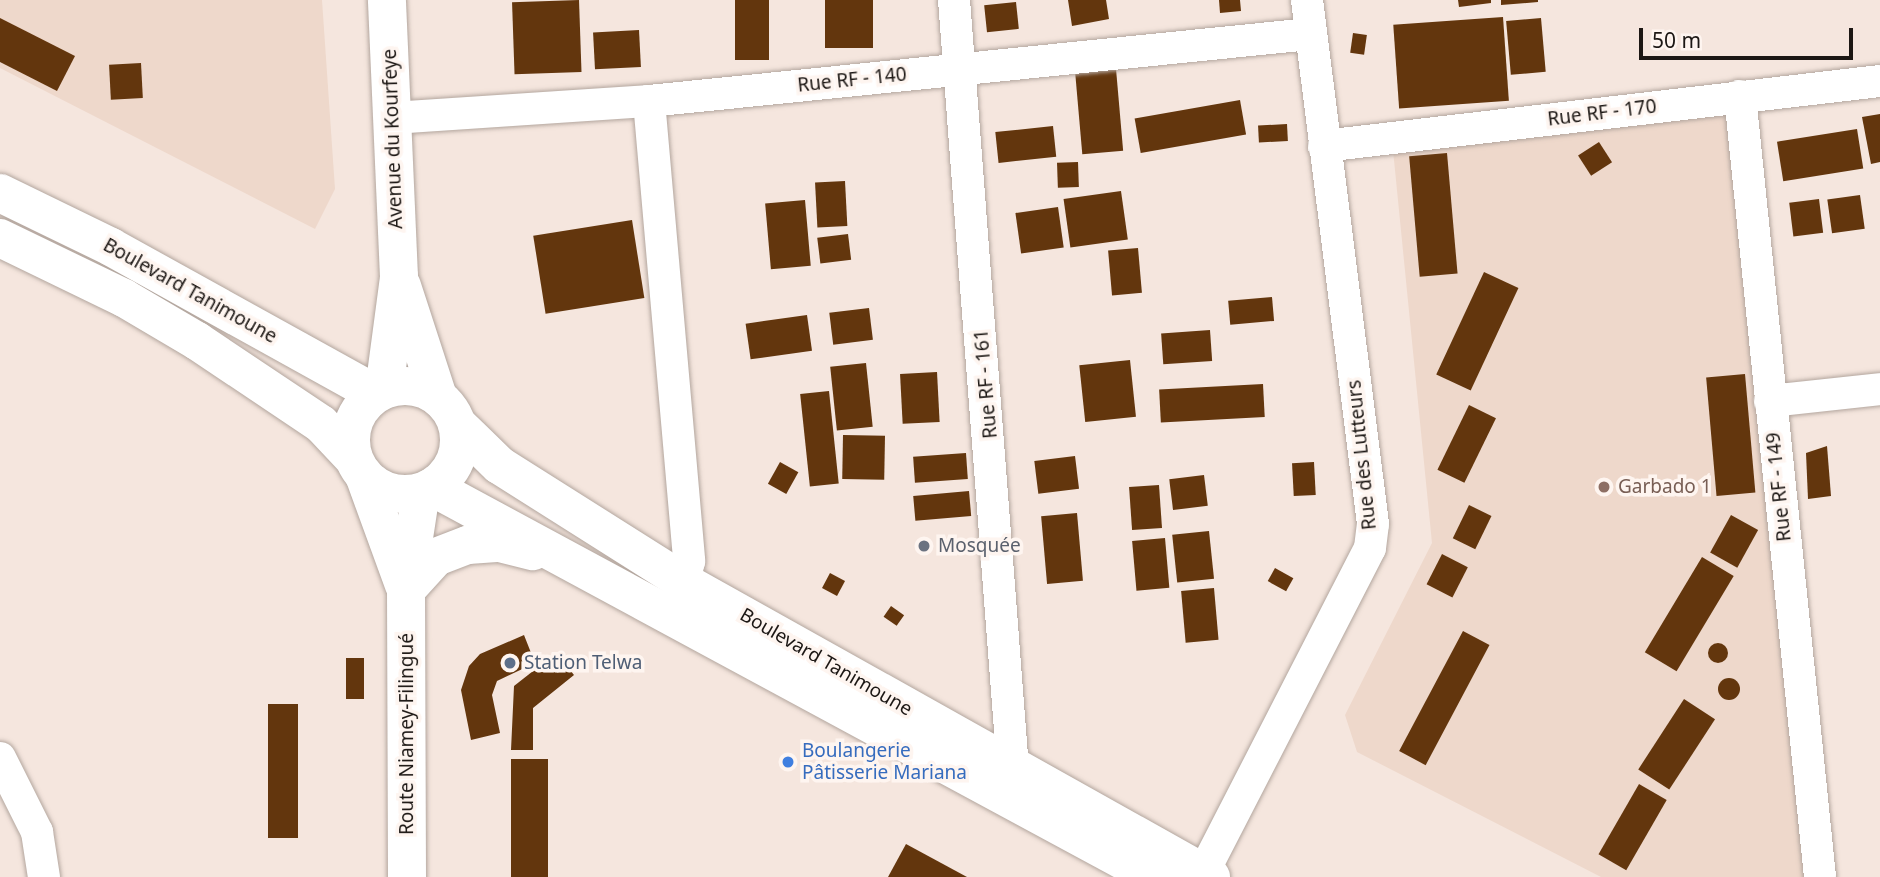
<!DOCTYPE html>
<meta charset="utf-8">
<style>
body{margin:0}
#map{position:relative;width:1880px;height:877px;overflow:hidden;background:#f5e6de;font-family:"Noto Sans",sans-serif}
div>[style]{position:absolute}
.built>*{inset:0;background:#eed8cb}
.building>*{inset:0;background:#63360d;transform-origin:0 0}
.round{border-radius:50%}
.roads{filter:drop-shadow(0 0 2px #b3a69e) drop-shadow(0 0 2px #b3a69e)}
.minor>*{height:32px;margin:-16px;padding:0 16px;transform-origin:16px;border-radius:16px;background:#fff}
.primary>*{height:38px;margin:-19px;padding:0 19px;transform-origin:19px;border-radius:19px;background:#fff}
.primary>.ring{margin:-19px;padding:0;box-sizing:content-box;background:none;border:38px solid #fff;border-radius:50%}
.dots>*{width:19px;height:19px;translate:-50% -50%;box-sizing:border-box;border:4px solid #fef5f0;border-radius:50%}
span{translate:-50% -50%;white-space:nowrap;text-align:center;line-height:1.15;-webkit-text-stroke:7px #fef5f0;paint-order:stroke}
.street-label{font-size:19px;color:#1c1714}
.education-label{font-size:19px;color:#785e54}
.left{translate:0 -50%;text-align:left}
.worship-label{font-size:19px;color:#5b616d}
.service-label{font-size:19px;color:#4e5e75}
.shop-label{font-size:19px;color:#366cbe}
.scale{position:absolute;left:1639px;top:28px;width:214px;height:32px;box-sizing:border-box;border:4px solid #1c1714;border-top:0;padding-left:9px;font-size:21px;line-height:24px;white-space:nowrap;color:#1c1714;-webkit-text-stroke:5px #fef5f0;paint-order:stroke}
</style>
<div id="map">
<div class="built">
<i style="clip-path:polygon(0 0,322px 0,335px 189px,315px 229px,0 68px)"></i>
<i style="clip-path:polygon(1731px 110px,1810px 877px,1601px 877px,1357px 752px,1345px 715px,1432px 543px,1393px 150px)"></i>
</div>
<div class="building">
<i style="left:579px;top:0;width:72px;height:67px;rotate:88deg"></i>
<i style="left:735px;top:0;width:34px;height:60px"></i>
<i style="left:825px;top:0;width:48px;height:48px"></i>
<i style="clip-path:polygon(1068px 0,1106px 0,1109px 19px,1072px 26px)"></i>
<i style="clip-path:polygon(1219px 0,1240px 0,1241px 11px,1220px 13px)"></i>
<i style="clip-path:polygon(1458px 0,1491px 0,1491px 3px,1459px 7px)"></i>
<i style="clip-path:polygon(1501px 0,1538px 0,1538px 2px,1501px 5px)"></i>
<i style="left:1016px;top:2px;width:27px;height:32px;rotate:84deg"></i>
<i style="left:1503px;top:17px;width:84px;height:110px;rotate:86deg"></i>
<i style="clip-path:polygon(0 18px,75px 56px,57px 91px,0 62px)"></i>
<i style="left:1541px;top:18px;width:54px;height:35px;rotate:85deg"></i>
<i style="left:639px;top:30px;width:37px;height:46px;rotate:87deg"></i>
<i style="left:1353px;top:33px;width:14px;height:20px;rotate:8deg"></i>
<i style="left:141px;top:63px;width:35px;height:32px;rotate:87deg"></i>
<i style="left:1116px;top:69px;width:82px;height:41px;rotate:85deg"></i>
<i style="left:1240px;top:100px;width:35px;height:107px;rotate:80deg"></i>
<i style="clip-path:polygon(1880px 114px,1880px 162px,1871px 164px,1862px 117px)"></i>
<i style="left:1287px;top:124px;width:17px;height:29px;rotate:87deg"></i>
<i style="left:1053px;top:126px;width:31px;height:58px;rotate:84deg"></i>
<i style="left:1857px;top:129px;width:40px;height:81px;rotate:81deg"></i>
<i style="left:1599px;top:142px;width:24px;height:25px;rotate:57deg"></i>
<i style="left:1447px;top:153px;width:121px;height:38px;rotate:85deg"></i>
<i style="left:1078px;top:162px;width:25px;height:21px;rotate:88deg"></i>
<i style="left:845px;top:181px;width:45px;height:30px;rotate:87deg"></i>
<i style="left:1121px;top:191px;width:49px;height:58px;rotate:82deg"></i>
<i style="left:1860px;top:195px;width:34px;height:33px;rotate:82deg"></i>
<i style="left:1819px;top:199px;width:34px;height:30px;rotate:83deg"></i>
<i style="left:805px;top:200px;width:66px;height:40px;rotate:85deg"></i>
<i style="left:1058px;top:207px;width:41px;height:43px;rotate:82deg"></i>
<i style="left:632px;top:220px;width:79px;height:100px;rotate:81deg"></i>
<i style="left:848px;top:234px;width:26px;height:31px;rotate:83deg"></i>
<i style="left:1138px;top:248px;width:45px;height:30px;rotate:85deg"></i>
<i style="left:1484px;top:272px;width:38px;height:113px;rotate:25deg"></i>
<i style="left:1272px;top:297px;width:24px;height:44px;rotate:85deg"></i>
<i style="left:869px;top:308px;width:32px;height:40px;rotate:83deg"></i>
<i style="left:807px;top:315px;width:36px;height:62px;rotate:82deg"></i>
<i style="left:1210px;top:330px;width:31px;height:49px;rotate:86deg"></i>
<i style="left:1130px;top:360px;width:57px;height:51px;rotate:84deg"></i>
<i style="left:866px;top:363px;width:64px;height:36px;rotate:84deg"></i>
<i style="left:937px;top:372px;width:50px;height:37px;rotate:87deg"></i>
<i style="left:1745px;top:374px;width:119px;height:39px;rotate:85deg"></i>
<i style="left:1263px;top:384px;width:33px;height:104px;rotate:87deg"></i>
<i style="left:829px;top:391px;width:93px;height:29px;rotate:84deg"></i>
<i style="left:1469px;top:405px;width:30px;height:72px;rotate:26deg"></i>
<i style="left:843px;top:435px;width:42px;height:44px;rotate:1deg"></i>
<i style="clip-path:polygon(1827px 446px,1831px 496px,1808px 499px,1806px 453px)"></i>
<i style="left:966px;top:453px;width:26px;height:53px;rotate:86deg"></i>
<i style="left:1075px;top:456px;width:33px;height:41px;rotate:83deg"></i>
<i style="left:780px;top:462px;width:21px;height:25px;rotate:29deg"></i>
<i style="left:1314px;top:462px;width:33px;height:22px;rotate:87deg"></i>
<i style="left:1204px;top:475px;width:31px;height:35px;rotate:83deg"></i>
<i style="left:1159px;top:485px;width:43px;height:30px;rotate:86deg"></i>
<i style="left:969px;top:491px;width:25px;height:56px;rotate:85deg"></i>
<i style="left:1469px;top:505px;width:25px;height:37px;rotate:26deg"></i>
<i style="left:1077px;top:513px;width:68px;height:36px;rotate:85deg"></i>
<i style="left:1731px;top:515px;width:31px;height:43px;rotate:29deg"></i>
<i style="left:1209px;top:531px;width:48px;height:37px;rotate:84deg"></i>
<i style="left:1165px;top:538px;width:50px;height:33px;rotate:85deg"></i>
<i style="left:1442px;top:554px;width:29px;height:34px;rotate:27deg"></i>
<i style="left:1702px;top:557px;width:37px;height:111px;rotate:31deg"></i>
<i style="left:1275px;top:568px;width:21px;height:15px;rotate:29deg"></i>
<i style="left:830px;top:573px;width:17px;height:17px;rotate:28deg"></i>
<i style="left:1214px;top:588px;width:52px;height:33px;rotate:85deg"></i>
<i style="left:891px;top:606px;width:16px;height:13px;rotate:35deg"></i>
<i style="left:1463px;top:631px;width:30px;height:136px;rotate:28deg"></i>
<i style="clip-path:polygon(524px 635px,535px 663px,497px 681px,492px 695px,500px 733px,471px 740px,461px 690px,469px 666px,480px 654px)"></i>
<i class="round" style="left:1708px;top:643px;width:20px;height:20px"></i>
<i style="clip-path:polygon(556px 653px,574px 675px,533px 708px,533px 750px,511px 750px,514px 686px)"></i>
<i style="left:364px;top:658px;width:41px;height:18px;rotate:90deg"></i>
<i class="round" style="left:1718px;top:678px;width:22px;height:22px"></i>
<i style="left:1684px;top:699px;width:37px;height:84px;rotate:33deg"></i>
<i style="left:268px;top:704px;width:30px;height:134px"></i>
<i style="left:511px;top:759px;width:37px;height:118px"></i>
<i style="left:1639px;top:784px;width:32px;height:81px;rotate:30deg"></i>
<i style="clip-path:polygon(906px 844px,967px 877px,888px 877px)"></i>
</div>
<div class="roads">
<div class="minor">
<i style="left:954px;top:0;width:770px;rotate:85.61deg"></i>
<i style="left:1740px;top:96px;width:785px;rotate:84.15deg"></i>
<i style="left:649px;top:101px;width:462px;rotate:85deg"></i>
<i style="left:689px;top:561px;width:22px;rotate:103deg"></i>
<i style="left:393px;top:118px;width:257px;rotate:-3.8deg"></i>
<i style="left:649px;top:101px;width:664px;rotate:-5.79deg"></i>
<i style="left:1324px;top:146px;width:560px;rotate:-6.67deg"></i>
<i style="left:1770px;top:401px;width:111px;rotate:-6.2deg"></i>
<i style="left:0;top:758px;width:83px;rotate:63.4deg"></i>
<i style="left:37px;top:832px;width:46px;rotate:81.2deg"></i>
<i style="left:1203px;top:873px;width:365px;rotate:-62.8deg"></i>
<i style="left:1370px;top:548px;width:24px;rotate:-83deg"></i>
<i style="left:1373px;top:524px;width:528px;rotate:-97.18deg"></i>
</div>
<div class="primary">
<i style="left:0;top:193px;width:123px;rotate:25.9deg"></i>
<i style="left:111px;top:247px;width:303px;rotate:29deg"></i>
<i style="left:0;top:238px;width:138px;rotate:25.8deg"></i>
<i style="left:124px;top:298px;width:85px;rotate:30.5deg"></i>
<i style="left:197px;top:341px;width:149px;rotate:33.8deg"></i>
<i style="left:321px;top:424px;width:48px;rotate:46.7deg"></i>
<i style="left:402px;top:286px;width:117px;rotate:72deg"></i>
<i class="ring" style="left:351px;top:386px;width:70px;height:70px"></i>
<i style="left:384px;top:390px;width:114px;rotate:-82.4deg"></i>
<i style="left:399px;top:277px;width:277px;rotate:-92.5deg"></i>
<i style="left:457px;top:424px;width:59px;rotate:44.3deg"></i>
<i style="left:499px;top:465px;width:219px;rotate:32.3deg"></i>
<i style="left:684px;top:582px;width:604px;rotate:29.24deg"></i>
<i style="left:365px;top:478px;width:114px;rotate:70deg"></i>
<i style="left:432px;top:487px;width:821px;rotate:28.38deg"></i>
<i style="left:406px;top:590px;width:45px;rotate:-47.7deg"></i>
<i style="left:436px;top:557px;width:34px;rotate:-21deg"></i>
<i style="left:468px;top:545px;width:32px;rotate:-4deg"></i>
<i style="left:500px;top:543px;width:34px;rotate:14deg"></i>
<i style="left:407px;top:877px;width:287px;rotate:-90.2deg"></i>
<i style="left:406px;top:590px;width:99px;rotate:-81.3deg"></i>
</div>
</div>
<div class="dots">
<i style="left:1604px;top:487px;background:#8d6e63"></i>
<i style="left:924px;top:546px;background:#6b7280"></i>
<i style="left:510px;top:663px;background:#5c6f8a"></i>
<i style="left:788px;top:762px;background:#3f7fe0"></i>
</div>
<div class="street-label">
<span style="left:852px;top:80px;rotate:-6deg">Rue RF - 140</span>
<span style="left:1602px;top:113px;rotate:-7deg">Rue RF - 170</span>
<span style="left:393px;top:139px;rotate:-92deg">Avenue du Kourfeye</span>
<span style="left:190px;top:291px;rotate:29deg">Boulevard Tanimoune</span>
<span style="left:986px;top:384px;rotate:-95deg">Rue RF - 161</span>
<span style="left:1362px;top:455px;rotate:-96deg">Rue des Lutteurs</span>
<span style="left:1779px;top:487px;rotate:-96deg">Rue RF - 149</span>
<span style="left:826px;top:662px;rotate:30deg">Boulevard Tanimoune</span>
<span style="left:407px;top:734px;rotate:-90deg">Route Niamey-Filingué</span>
</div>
<div class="education-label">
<span class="left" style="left:1618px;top:487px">Garbado 1</span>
</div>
<div class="worship-label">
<span class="left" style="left:938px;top:546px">Mosquée</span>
</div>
<div class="service-label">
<span class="left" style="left:524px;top:663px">Station Telwa</span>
</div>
<div class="shop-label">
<span class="left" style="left:802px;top:762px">Boulangerie<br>Pâtisserie Mariana</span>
</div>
<div class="scale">50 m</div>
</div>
